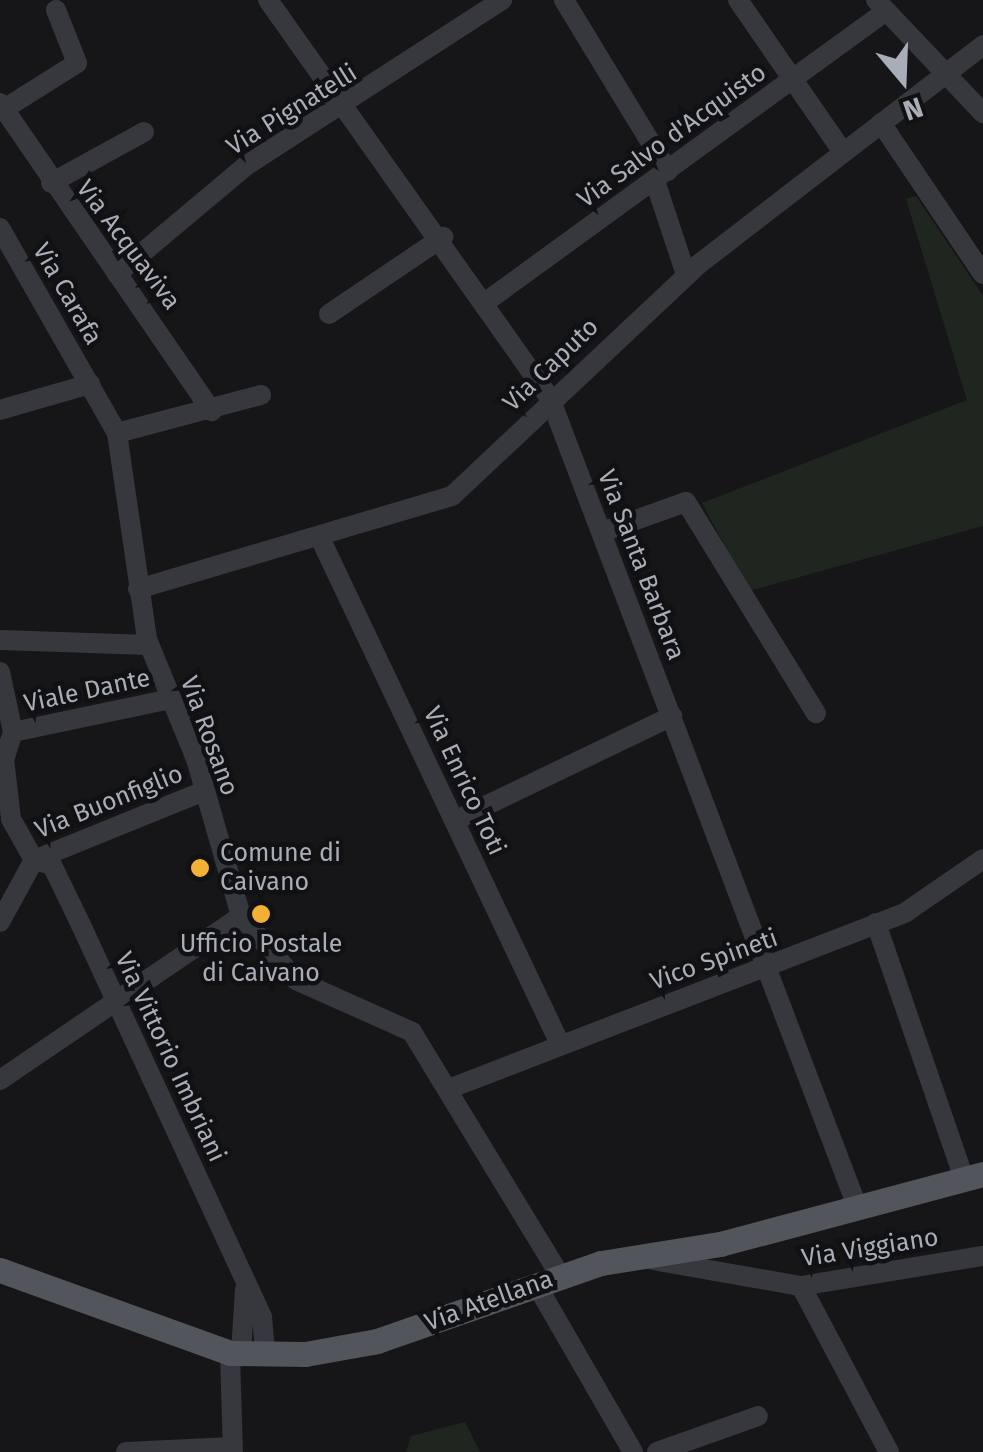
<!DOCTYPE html>
<style>
body{margin:0}
#map{position:relative;width:983px;height:1452px;overflow:hidden;background:#161618;font-family:"Fira Sans",sans-serif}
div>[style]{position:absolute}
.green>*{inset:0;background:#1e261f}
.minor>*{height:20px;margin:-10px;padding:0 10px;transform-origin:10px;border-radius:10px;background:#37383d}
.major>*{height:25px;margin:-12.5px;padding:0 12.5px;transform-origin:12.5px;border-radius:12.5px;background:#53555c}
.dots>*{width:28px;height:28px;translate:-50% -50%;box-sizing:border-box;border:5px solid #111113;border-radius:50%}
span{translate:-50% -50%;white-space:nowrap;text-align:center;line-height:1.15;-webkit-text-stroke:9px #111113;paint-order:stroke}
.street-label{font-size:25px;color:#a8adb8}
.poi-label{font-size:25px;color:#a8adb8}
.left{translate:0 -50%;text-align:left}
.north{position:absolute;left:853px;top:30px;width:100px;height:100px;-webkit-text-stroke:8px #111113;paint-order:stroke;rotate:161deg;font-size:28px;font-weight:700;line-height:40px;text-align:center;color:#a8adb8}
.north::after{content:'';display:block;margin:auto;width:35px;height:45px;background:#a8adb8;clip-path:polygon(50% 0,100% 100%,50% 72%,0 100%)}
</style>
<div id="map">
<div class="green">
<i style="clip-path:polygon(916px 196px,983px 296px,983px 526px,749px 591px,702px 503px,967px 400px,906px 199px)"></i>
<i style="clip-path:polygon(465px 1422px,480px 1452px,406px 1452px,411px 1436px)"></i>
</div>
<div class="minor">
<i style="left:268px;top:0;width:488px;rotate:54.7deg"></i>
<i style="left:550px;top:398px;width:864px;rotate:69.2deg"></i>
<i style="left:564px;top:0;width:200px;rotate:58.7deg"></i>
<i style="left:738px;top:0;width:185px;rotate:55.4deg"></i>
<i style="left:876px;top:0;width:156px;rotate:46.6deg"></i>
<i style="left:0;top:103px;width:374px;rotate:55.5deg"></i>
<i style="left:4px;top:109px;width:86px;rotate:-32.2deg"></i>
<i style="left:77px;top:63px;width:57px;rotate:-111.6deg"></i>
<i style="left:881px;top:123px;width:182px;rotate:56deg"></i>
<i style="left:655px;top:181px;width:99px;rotate:71.7deg"></i>
<i style="left:51px;top:183px;width:106px;rotate:-28.7deg"></i>
<i style="left:0;top:228px;width:236px;rotate:60.3deg"></i>
<i style="left:117px;top:433px;width:208px;rotate:81.7deg"></i>
<i style="left:147px;top:639px;width:130px;rotate:67.8deg"></i>
<i style="left:196px;top:759px;width:163px;rotate:74deg"></i>
<i style="left:241px;top:916px;width:84px;rotate:49.3deg"></i>
<i style="left:296px;top:980px;width:127px;rotate:24.1deg"></i>
<i style="left:412px;top:1032px;width:283px;rotate:58.7deg"></i>
<i style="left:117px;top:274px;width:170px;rotate:-40deg"></i>
<i style="left:247px;top:165px;width:304px;rotate:-32.9deg"></i>
<i style="left:487px;top:301px;width:493px;rotate:-36deg"></i>
<i style="left:329px;top:314px;width:138px;rotate:-34deg"></i>
<i style="left:0;top:410px;width:94px;rotate:-16.1deg"></i>
<i style="left:117px;top:433px;width:149px;rotate:-14.8deg"></i>
<i style="left:602px;top:532px;width:89px;rotate:-19.7deg"></i>
<i style="left:686px;top:502px;width:248px;rotate:58.4deg"></i>
<i style="left:321px;top:540px;width:558px;rotate:64.63deg"></i>
<i style="left:138px;top:589px;width:327px;rotate:-16.5deg"></i>
<i style="left:452px;top:496px;width:339px;rotate:-43.2deg"></i>
<i style="left:699px;top:264px;width:359px;rotate:-37.6deg"></i>
<i style="left:0;top:640px;width:149px;rotate:1.9deg"></i>
<i style="left:0;top:672px;width:61px;rotate:77.8deg"></i>
<i style="left:13px;top:732px;width:28px;rotate:108deg"></i>
<i style="left:4px;top:759px;width:60px;rotate:83.3deg"></i>
<i style="left:11px;top:819px;width:47px;rotate:60.7deg"></i>
<i style="left:13px;top:732px;width:161px;rotate:-11.8deg"></i>
<i style="left:456px;top:820px;width:240px;rotate:-25.7deg"></i>
<i style="left:34px;top:860px;width:19px;rotate:16deg"></i>
<i style="left:52px;top:865px;width:67px;rotate:64.2deg"></i>
<i style="left:81px;top:925px;width:432px;rotate:65.2deg"></i>
<i style="left:262px;top:1317px;width:36px;rotate:85deg"></i>
<i style="left:0;top:922px;width:71px;rotate:-61.3deg"></i>
<i style="left:34px;top:860px;width:183px;rotate:-22.1deg"></i>
<i style="left:876px;top:923px;width:271px;rotate:71deg"></i>
<i style="left:0;top:1080px;width:292px;rotate:-34.2deg"></i>
<i style="left:451px;top:1088px;width:488px;rotate:-21.1deg"></i>
<i style="left:906px;top:912px;width:93px;rotate:-34.5deg"></i>
<i style="left:653px;top:1260px;width:150px;rotate:10deg"></i>
<i style="left:801px;top:1286px;width:184px;rotate:-9.4deg"></i>
<i style="left:536px;top:1284px;width:194px;rotate:60deg"></i>
<i style="left:801px;top:1286px;width:188px;rotate:62.1deg"></i>
<i style="left:230px;top:1353px;width:99px;rotate:88.3deg"></i>
<i style="left:241px;top:1353px;width:63px;rotate:-86.4deg"></i>
<i style="left:126px;top:1452px;width:106px;rotate:-2.7deg"></i>
<i style="left:657px;top:1452px;width:107px;rotate:-19.6deg"></i>
</div>
<div class="major">
<i style="left:0;top:1270px;width:245px;rotate:19.8deg"></i>
<i style="left:230px;top:1353px;width:75px;rotate:0.8deg"></i>
<i style="left:305px;top:1354px;width:73px;rotate:-10.2deg"></i>
<i style="left:377px;top:1341px;width:237px;rotate:-19.2deg"></i>
<i style="left:601px;top:1263px;width:121px;rotate:-9.1deg"></i>
<i style="left:720px;top:1244px;width:272px;rotate:-14.9deg"></i>
</div>
<div class="dots">
<i style="left:200px;top:868px;background:#f2b134"></i>
<i style="left:261px;top:914px;background:#f2b134"></i>
</div>
<div class="street-label">
<span style="left:292px;top:110px;rotate:-32deg">Via Pignatelli</span>
<span style="left:672px;top:136px;rotate:-36deg">Via Salvo d'Acquisto</span>
<span style="left:128px;top:245px;rotate:53deg">Via Acquaviva</span>
<span style="left:67px;top:294px;rotate:60deg">Via Carafa</span>
<span style="left:551px;top:365px;rotate:-44deg">Via Caputo</span>
<span style="left:641px;top:565px;rotate:69deg">Via Santa Barbara</span>
<span style="left:87px;top:691px;rotate:-12deg">Viale Dante</span>
<span style="left:209px;top:736px;rotate:70deg">Via Rosano</span>
<span style="left:464px;top:781px;rotate:65deg">Via Enrico Toti</span>
<span style="left:109px;top:802px;rotate:-22deg">Via Buonfiglio</span>
<span style="left:714px;top:960px;rotate:-20deg">Vico Spineti</span>
<span style="left:170px;top:1057px;rotate:65deg">Via Vittorio Imbriani</span>
<span style="left:870px;top:1248px;rotate:-9deg">Via Viggiano</span>
<span style="left:489px;top:1301px;rotate:-20deg">Via Atellana</span>
</div>
<div class="poi-label">
<span class="left" style="left:220px;top:868px">Comune di<br>Caivano</span>
<span style="left:261px;top:959px">Ufficio Postale<br>di Caivano</span>
</div>
<div class="north">N</div>
</div>
